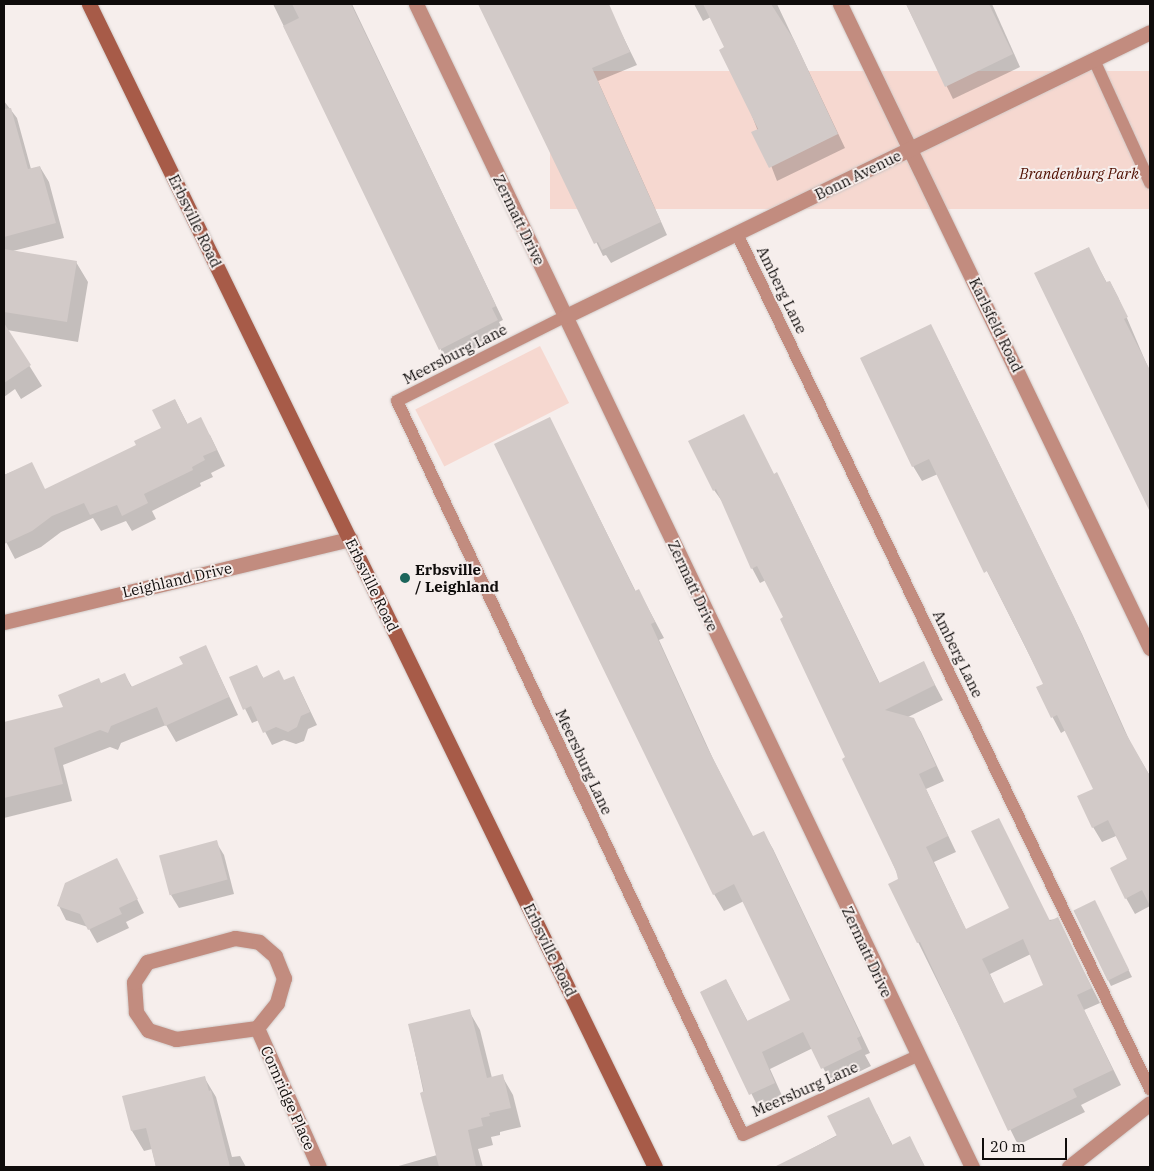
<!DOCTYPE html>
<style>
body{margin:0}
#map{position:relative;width:1154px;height:1171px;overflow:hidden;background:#f6eeec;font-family:"IBM Plex Serif",serif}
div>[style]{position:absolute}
.green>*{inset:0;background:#f6d8d0;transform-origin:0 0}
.shadow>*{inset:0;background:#0003}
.building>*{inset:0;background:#d2cac8;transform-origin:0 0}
.roads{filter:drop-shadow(0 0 1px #d1cac8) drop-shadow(0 0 1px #d1cac8)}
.lane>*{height:12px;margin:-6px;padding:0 6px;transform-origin:6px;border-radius:6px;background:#c28c7f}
.street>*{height:15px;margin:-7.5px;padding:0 7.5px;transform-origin:7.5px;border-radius:7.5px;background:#c28c7f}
.secondary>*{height:15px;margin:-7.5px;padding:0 7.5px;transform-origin:7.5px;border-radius:7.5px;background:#a75b48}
.dots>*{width:14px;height:14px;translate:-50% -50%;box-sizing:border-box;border:2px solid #f6eeec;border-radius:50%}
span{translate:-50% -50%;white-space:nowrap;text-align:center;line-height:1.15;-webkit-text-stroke:4px #f6eeec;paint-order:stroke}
.park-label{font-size:15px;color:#500f01;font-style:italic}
.street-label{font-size:15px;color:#0f0c0b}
.poi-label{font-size:15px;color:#0f0c0b;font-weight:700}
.left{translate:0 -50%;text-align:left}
.frame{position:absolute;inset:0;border:5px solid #0f0c0b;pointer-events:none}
.scale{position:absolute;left:982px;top:1138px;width:85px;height:22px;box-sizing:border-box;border:2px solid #0f0c0b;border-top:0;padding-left:6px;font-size:15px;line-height:18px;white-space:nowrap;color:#0f0c0b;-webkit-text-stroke:4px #f6eeec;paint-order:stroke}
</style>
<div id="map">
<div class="green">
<i style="left:1150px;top:71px;width:138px;height:600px;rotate:90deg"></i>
<i style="left:540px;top:346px;width:64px;height:140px;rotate:63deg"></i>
</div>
<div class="shadow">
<i style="clip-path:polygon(273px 4px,352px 4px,503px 320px,499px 322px,505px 334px,447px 362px)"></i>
<i style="clip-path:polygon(480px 4px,557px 4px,561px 10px,610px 10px,637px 65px,598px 81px,667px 235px,611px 263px,606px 255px,603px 256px)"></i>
<i style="clip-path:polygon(694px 4px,777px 4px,845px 148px,777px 181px,726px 48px,711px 17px,703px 21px)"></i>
<i style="clip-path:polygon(906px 4px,992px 4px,1020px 67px,953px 99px)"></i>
<i style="clip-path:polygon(4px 101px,17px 118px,31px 169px,40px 167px,49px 182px,64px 238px,13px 251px,76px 262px,88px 282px,78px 342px,7px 330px,42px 386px,21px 399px,15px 389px,4px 397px)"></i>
<i style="clip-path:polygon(1088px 248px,1107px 283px,1110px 282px,1118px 297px,1150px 372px,1150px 510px,1036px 273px)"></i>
<i style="clip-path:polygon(939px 341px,1082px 634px,1131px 744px,1150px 776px,1150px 906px,1135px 914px,1126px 898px,1129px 860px,1116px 836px,1102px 842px,1093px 827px,1094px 789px,1066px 730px,1061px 733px,1037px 688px,1044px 684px,938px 474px,922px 481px,913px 466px)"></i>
<i style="clip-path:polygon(175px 400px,188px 425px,210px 435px,225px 466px,211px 473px,213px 477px,200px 483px,201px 486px,152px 511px,156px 519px,132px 531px,126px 521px,101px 531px,93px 518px,61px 532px,41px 547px,15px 559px,4px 538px,4px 475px,31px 464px,46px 495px,138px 446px,162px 428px)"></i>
<i style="clip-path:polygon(evenodd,745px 418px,774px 475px,777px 474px,785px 489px,880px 684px,923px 662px,943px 700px,908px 717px,913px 719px,921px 732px,944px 781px,926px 789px,956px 852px,934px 862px,966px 930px,1057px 919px,1100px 1003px,1084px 1010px,1121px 1085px,1081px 1105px,1085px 1112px,1018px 1145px,918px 942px,900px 880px,785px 617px,766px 580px,760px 583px,752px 568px,724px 504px,714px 490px,745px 418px,1031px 954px,1045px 985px,1004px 1005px,990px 974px,1031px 954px)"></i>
<i style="clip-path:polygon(550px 419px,636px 592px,639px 591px,664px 638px,659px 640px,714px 761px,753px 837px,763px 832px,773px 849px,870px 1053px,865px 1055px,871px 1066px,832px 1085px,813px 1048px,770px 1069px,784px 1100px,760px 1111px,701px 992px,726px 980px,748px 1022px,792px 1001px,744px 901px,724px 911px,714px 894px)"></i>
<i style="clip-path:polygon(206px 647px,238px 715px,176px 742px,166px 725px,121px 743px,118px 750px,110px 747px,63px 765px,72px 801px,4px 818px,4px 717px,5px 723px,65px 708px,101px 684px,125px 675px,132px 687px,184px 665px)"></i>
<i style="clip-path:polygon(256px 666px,264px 679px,285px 681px,294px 677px,317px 725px,308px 729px,304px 741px,296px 744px,284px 740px,272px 745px,259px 720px,252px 723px,230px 678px)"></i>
<i style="clip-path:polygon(216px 842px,224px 855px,234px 894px,179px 908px,171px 895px)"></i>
<i style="clip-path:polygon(124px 873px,144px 913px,126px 922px,129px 928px,97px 943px,88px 927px,66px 920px,59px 906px)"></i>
<i style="clip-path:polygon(1098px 908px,1132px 977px,1111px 986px,1108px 980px)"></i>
<i style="clip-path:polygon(469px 1011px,480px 1030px,492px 1078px,502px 1076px,513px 1095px,521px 1127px,500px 1132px,500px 1135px,491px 1137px,493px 1145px,478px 1149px,483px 1167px,395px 1167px,437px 1155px,409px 1025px)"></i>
<i style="clip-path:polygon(204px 1077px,216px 1097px,232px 1157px,240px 1156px,246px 1167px,156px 1167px,152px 1149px,144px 1151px,132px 1131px,124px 1097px)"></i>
<i style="clip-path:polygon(877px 1114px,893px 1146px,918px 1153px,925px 1167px,777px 1167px)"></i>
</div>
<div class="building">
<i style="clip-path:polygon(292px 4px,351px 4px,474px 259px,496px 306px,492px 308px,498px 320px,439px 350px,283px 26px,299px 18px)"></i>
<i style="clip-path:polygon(478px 4px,609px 4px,630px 52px,592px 68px,661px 222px,602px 250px,598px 242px,594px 244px)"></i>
<i style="clip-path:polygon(703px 4px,771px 4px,794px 40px,838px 134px,769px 168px,751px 132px,758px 129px,719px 50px,724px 47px)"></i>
<i style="clip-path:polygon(906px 4px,989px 4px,1013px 54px,945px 87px)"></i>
<i style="clip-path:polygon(11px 108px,28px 169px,40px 166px,56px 223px,4px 237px,4px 109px)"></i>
<i style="clip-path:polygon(1089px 247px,1106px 282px,1110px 281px,1128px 317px,1124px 319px,1150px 370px,1150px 512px,1034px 273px)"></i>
<i style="clip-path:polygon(4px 249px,77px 261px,67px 322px,4px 312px)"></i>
<i style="clip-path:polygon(4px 323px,31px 365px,4px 383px)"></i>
<i style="clip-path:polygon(931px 324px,1074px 617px,1124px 730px,1150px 776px,1150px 906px,1142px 890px,1125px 899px,1110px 868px,1127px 859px,1108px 820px,1092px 828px,1077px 796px,1093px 789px,1057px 715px,1051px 718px,1036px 687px,1043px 684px,1024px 644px,987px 571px,984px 573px,929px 459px,912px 467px,860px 358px)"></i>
<i style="clip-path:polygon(175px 399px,187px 424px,201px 417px,217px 450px,203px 456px,205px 460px,192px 467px,193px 470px,144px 494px,148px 503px,122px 516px,117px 505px,90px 515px,84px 503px,52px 516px,32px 531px,4px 544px,4px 475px,32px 462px,45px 489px,136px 445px,134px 441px,161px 428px,152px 410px)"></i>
<i style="clip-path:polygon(evenodd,744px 414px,774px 474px,777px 472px,879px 683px,924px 661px,935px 685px,885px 710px,914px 718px,936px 766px,919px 774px,948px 836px,926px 847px,966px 929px,1009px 908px,971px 831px,999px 818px,1050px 921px,1058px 917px,1092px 988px,1077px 995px,1113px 1070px,1073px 1089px,1077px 1097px,1008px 1131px,920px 942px,917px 943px,888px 884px,898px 879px,896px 871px,842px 759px,845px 757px,780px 619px,783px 617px,757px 566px,751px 569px,716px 489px,713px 491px,688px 441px,744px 414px,1023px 939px,1043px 985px,1004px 1003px,982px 959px,1023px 939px)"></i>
<i style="clip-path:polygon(550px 417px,635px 591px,639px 589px,655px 622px,651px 624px,705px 743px,753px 836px,764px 831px,861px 1036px,857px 1038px,862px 1049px,821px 1069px,803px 1032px,762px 1052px,775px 1083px,749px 1095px,700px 992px,726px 979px,747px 1021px,790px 1000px,734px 884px,713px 895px,494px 444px)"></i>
<i style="clip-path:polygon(206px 645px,229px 697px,165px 726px,157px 707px,111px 726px,108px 733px,100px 730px,54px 748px,63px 784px,4px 798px,4px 722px,63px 707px,58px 695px,99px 678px,101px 683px,125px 673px,131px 687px,183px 664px,179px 657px)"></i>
<i style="clip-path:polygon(257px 665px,263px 678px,279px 670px,284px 680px,294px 676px,310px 712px,301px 716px,297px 727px,288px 732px,276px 727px,263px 733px,251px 706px,243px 710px,229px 677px)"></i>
<i style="left:217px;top:840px;width:41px;height:60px;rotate:75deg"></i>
<i style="clip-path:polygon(117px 858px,138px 899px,119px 908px,122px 914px,88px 930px,80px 914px,57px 906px,65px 883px)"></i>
<i style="left:1095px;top:900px;width:78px;height:24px;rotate:64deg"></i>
<i style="clip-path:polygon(470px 1009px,487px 1078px,503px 1074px,511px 1108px,489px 1113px,490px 1116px,481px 1118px,483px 1126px,468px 1130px,476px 1167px,439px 1167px,420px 1093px,424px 1091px,408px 1024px)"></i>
<i style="clip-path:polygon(205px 1076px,209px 1091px,211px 1090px,230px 1167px,156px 1167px,146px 1128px,131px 1131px,122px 1096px)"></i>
<i style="clip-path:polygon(869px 1097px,892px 1145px,910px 1136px,925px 1167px,774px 1167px,837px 1136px,827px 1116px)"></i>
</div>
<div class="roads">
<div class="lane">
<i style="left:1094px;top:60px;width:135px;rotate:65.5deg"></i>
<i style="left:737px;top:234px;width:950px;rotate:64.22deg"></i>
<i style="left:566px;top:316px;width:189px;rotate:153.3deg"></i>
<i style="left:397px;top:401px;width:811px;rotate:64.76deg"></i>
<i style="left:743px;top:1135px;width:191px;rotate:-24.4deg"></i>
</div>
<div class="street">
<i style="left:416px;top:4px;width:1289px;rotate:64.45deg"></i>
<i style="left:840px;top:4px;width:715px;rotate:64.3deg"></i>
<i style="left:566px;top:316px;width:649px;rotate:-25.93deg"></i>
<i style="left:4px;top:622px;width:356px;rotate:-13.5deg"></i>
<i style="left:235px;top:938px;width:24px;rotate:9deg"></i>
<i style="left:259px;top:942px;width:21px;rotate:41deg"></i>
<i style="left:275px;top:956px;width:24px;rotate:68deg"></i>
<i style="left:284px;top:978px;width:26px;rotate:106deg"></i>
<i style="left:277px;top:1003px;width:32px;rotate:129deg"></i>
<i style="left:257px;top:1028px;width:82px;rotate:172.3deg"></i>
<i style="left:176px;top:1039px;width:29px;rotate:-162deg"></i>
<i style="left:148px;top:1030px;width:22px;rotate:-124deg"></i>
<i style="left:136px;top:1012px;width:30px;rotate:-94deg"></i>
<i style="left:134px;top:982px;width:24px;rotate:-57deg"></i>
<i style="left:147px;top:962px;width:91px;rotate:-15.3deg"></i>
<i style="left:257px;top:1028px;width:152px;rotate:66deg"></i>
<i style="left:1069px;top:1167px;width:103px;rotate:-38.3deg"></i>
</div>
<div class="secondary">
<i style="left:89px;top:4px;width:1293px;rotate:64.05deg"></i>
</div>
</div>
<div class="dots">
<i style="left:405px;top:578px;background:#1c655b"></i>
</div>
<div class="park-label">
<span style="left:1079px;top:174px">Brandenburg Park</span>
</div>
<div class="street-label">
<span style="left:858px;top:175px;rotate:-26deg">Bonn Avenue</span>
<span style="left:519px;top:220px;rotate:64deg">Zermatt Drive</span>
<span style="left:195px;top:221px;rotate:64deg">Erbsville Road</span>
<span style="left:782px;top:290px;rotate:64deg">Amberg Lane</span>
<span style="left:996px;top:325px;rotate:64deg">Karlsfeld Road</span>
<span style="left:455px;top:354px;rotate:-27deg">Meersburg Lane</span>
<span style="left:177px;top:580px;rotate:-13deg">Leighland Drive</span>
<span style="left:372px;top:585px;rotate:64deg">Erbsville Road</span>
<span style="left:693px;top:586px;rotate:65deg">Zermatt Drive</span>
<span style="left:958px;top:654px;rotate:64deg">Amberg Lane</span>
<span style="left:584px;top:762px;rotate:65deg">Meersburg Lane</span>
<span style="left:550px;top:950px;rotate:64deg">Erbsville Road</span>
<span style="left:867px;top:952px;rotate:65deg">Zermatt Drive</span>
<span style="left:805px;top:1089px;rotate:-24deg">Meersburg Lane</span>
<span style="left:288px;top:1098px;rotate:66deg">Cornridge Place</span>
</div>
<div class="poi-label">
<span class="left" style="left:415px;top:578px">Erbsville<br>/ Leighland</span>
</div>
<div class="frame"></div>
<div class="scale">20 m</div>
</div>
